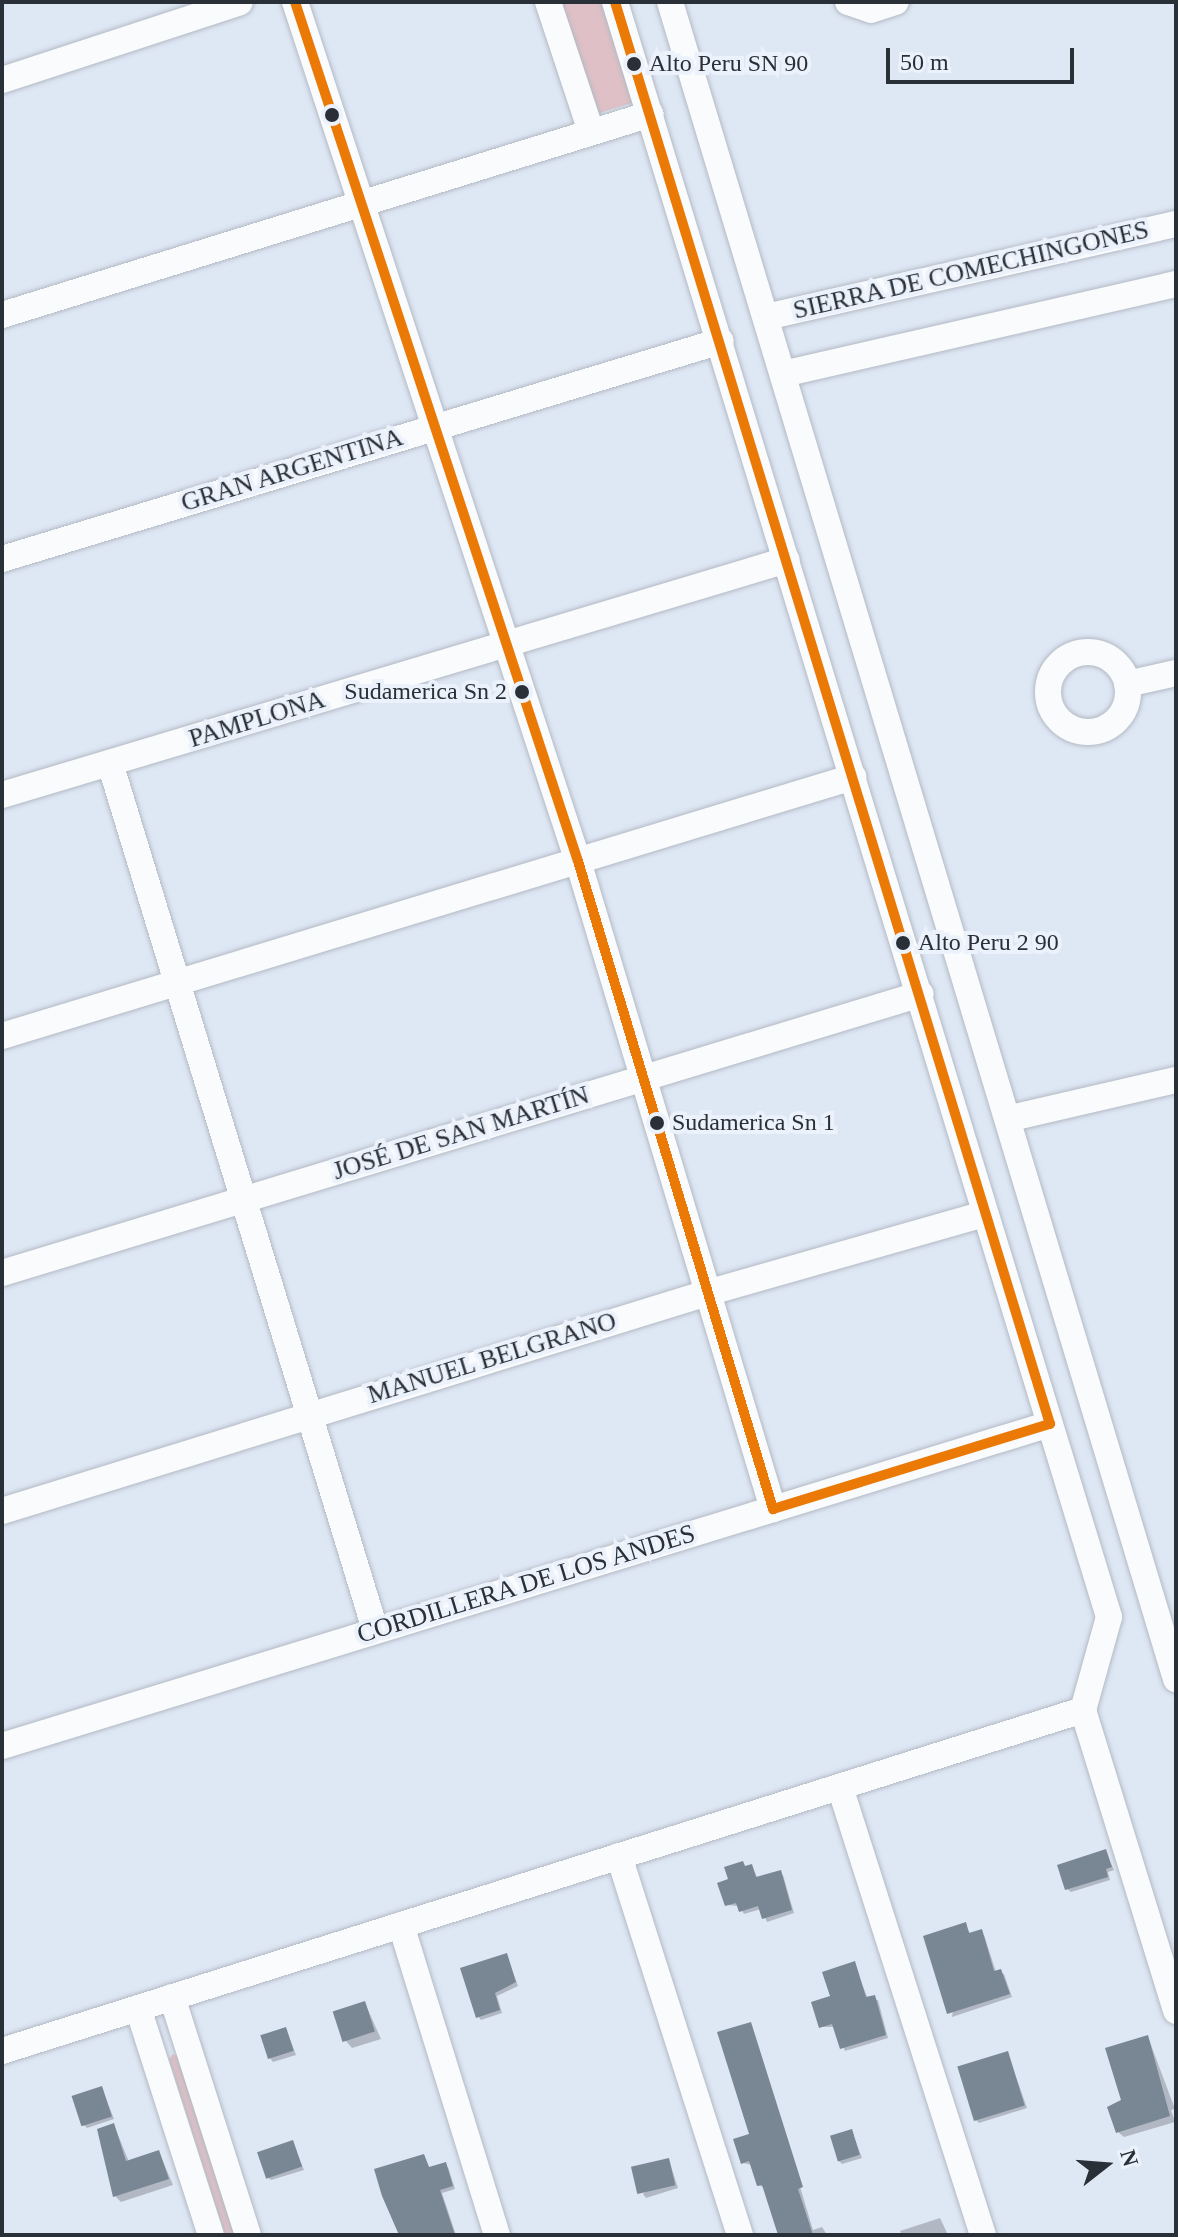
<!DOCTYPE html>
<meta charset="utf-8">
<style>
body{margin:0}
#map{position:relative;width:1178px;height:2237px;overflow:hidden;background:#dee7f4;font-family:"Times New Roman",serif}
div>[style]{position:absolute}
.green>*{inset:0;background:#dfc0c6}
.shadow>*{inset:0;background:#0003}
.building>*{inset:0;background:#798694;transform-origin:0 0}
.roads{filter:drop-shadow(0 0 2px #b3bac4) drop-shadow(0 0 2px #b3bac4)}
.minor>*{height:26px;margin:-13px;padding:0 13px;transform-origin:13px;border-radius:13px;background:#fafbfd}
.minor>.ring{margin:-13px;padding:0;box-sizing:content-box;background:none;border:26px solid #fafbfd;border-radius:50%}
.bus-1>*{height:10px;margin:-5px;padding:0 5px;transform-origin:5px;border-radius:5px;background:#ea7906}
.dots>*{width:22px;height:22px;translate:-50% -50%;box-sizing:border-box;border:4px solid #ecf2fb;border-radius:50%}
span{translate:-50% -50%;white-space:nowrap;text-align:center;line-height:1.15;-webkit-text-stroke:8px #ecf2fb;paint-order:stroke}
.bus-label{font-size:24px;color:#293038}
.left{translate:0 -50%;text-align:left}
.right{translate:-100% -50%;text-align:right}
.street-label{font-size:26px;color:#293038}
.frame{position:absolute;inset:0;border:4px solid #293038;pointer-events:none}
.north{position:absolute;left:1066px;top:2125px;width:80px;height:80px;-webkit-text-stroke:6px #ecf2fb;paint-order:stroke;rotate:73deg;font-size:22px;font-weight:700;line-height:32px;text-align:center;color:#293038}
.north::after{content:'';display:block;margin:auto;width:28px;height:36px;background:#293038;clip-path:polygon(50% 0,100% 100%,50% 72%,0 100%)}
.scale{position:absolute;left:886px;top:48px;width:188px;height:36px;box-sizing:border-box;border:4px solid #293038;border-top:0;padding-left:10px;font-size:24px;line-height:28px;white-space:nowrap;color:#293038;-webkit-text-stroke:6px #ecf2fb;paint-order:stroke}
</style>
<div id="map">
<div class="green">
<i style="clip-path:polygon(558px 2px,604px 2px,635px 102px,596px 114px)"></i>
<i style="clip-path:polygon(173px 2054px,178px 2057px,235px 2235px,225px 2235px,169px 2059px)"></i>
</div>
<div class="shadow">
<i style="clip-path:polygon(1105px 1851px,1114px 1870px,1108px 1872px,1110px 1880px,1071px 1892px,1067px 1889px)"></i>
<i style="clip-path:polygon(752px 1866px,758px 1879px,783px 1875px,794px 1913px,767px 1922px,761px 1909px,744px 1914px,739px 1906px,726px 1905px)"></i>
<i style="clip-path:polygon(965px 1924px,971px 1935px,984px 1935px,996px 1972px,1004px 1974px,1012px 1997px,952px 2017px)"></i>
<i style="clip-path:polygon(507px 1956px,518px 1986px,497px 1996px,502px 2013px,481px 2020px,478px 2016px)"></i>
<i style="clip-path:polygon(854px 1964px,868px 1999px,878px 2000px,888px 2038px,845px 2051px,835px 2027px,821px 2027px)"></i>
<i style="clip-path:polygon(365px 2003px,381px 2039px,352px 2048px,345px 2040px)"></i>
<i style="clip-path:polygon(751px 2024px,813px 2230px,822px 2227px,827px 2235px,780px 2235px,765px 2188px,758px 2185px,752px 2165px,743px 2163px,752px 2135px)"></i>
<i style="clip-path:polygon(286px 2029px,296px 2055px,273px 2062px,270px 2058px)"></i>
<i style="clip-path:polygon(1148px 2037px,1175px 2109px,1171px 2110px,1175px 2122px,1124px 2137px,1118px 2132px,1123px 2101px)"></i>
<i style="clip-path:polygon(1008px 2054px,1027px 2108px,979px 2123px,976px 2120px)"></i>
<i style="clip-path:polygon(102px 2088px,114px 2119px,87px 2128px,84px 2125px)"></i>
<i style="clip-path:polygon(114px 2125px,129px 2162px,159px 2152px,173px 2185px,121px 2202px,115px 2196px)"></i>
<i style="clip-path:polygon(852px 2132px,862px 2158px,842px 2164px,839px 2161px)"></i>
<i style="clip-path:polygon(292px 2142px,304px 2170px,271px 2180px,267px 2177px)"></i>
<i style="clip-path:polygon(423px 2156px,430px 2169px,448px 2167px,455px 2189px,442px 2193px,456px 2235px,418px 2235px)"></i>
<i style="clip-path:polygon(669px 2160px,678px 2188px,646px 2198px,643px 2194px)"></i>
<i style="clip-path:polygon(940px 2218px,948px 2235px,902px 2235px,900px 2231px)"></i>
</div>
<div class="building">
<i style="clip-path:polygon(1106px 1849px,1112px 1867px,1106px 1869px,1108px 1877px,1065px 1890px,1057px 1865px)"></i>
<i style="clip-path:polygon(743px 1861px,745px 1866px,752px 1864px,756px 1877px,781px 1870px,792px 1910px,762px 1919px,758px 1906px,739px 1912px,736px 1903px,725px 1906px,717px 1883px,728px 1879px,724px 1867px)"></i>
<i style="clip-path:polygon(966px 1922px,969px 1933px,982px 1929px,994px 1971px,1001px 1969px,1010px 1994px,947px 2014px,923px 1936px)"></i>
<i style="clip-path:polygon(507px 1953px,516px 1982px,495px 1993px,500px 2010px,476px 2018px,460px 1968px)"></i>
<i style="clip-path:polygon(855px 1961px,866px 1997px,875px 1995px,886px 2035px,840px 2049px,832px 2024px,819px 2028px,811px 2002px,830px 1996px,822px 1972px)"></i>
<i style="left:365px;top:2001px;width:32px;height:34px;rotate:72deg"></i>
<i style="clip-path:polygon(751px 2022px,803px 2187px,798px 2189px,813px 2235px,778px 2235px,762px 2185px,757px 2186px,749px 2161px,741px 2164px,733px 2139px,749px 2134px,717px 2032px)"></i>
<i style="left:286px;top:2027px;width:25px;height:27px;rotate:72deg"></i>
<i style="clip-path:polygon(1148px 2035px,1170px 2116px,1116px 2133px,1107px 2107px,1121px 2100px,1105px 2048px)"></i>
<i style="left:1008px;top:2051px;width:57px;height:53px;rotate:73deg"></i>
<i style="left:102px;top:2086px;width:32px;height:32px;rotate:72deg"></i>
<i style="clip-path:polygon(114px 2123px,126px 2161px,159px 2150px,169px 2179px,113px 2197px,97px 2129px)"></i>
<i style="left:852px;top:2129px;width:27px;height:23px;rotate:73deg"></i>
<i style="left:293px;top:2140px;width:28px;height:38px;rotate:71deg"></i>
<i style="clip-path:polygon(424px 2154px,429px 2167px,446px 2162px,453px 2186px,440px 2190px,455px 2235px,399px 2235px,382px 2196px,374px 2169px)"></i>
<i style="left:669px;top:2158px;width:28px;height:39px;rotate:77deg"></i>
</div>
<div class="roads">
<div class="minor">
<i style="left:295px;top:2px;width:904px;rotate:71.77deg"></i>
<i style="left:578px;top:861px;width:677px;rotate:73.25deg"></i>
<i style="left:548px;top:2px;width:136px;rotate:71.6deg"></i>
<i style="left:615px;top:2px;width:1689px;rotate:72.99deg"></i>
<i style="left:1109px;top:1617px;width:97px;rotate:105.6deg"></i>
<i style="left:1083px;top:1710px;width:315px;rotate:72.8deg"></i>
<i style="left:670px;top:2px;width:1752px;rotate:73.21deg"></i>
<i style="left:848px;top:2px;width:24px;rotate:19deg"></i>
<i style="left:871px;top:10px;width:26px;rotate:-18deg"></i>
<i style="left:2px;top:80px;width:250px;rotate:-18.1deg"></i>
<i style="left:2px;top:315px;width:679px;rotate:-17.21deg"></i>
<i style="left:766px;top:317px;width:420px;rotate:-12.8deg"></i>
<i style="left:783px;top:374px;width:403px;rotate:-12.9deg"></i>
<i style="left:2px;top:559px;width:751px;rotate:-16.87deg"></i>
<i class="ring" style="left:1048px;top:652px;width:54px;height:54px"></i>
<i style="left:1127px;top:684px;width:50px;rotate:-12.7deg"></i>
<i style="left:110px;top:763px;width:906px;rotate:72.99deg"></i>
<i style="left:2px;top:795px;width:819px;rotate:-16.67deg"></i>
<i style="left:2px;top:1036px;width:890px;rotate:-16.93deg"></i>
<i style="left:1011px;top:1118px;width:169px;rotate:-13deg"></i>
<i style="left:2px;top:1273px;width:960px;rotate:-16.89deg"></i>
<i style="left:2px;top:1511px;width:738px;rotate:-17.18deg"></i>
<i style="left:707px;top:1293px;width:288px;rotate:-15.9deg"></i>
<i style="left:2px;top:1746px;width:1096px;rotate:-17.08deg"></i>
<i style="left:840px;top:1787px;width:470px;rotate:72.3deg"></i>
<i style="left:619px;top:1856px;width:398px;rotate:72.3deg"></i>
<i style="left:401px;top:1925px;width:325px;rotate:72.8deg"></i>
<i style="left:172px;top:1997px;width:250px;rotate:72.3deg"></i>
<i style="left:138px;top:2008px;width:238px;rotate:72.2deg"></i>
<i style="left:2px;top:2051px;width:1134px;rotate:-17.51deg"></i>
</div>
</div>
<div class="bus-1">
<i style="left:295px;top:2px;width:904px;rotate:71.77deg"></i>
<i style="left:578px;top:861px;width:677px;rotate:73.25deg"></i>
<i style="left:773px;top:1509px;width:290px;rotate:-17.1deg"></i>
<i style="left:1050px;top:1424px;width:1487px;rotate:-107.01deg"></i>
</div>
<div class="dots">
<i style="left:634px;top:64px;background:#293038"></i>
<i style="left:332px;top:115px;background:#293038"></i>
<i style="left:522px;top:692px;background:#293038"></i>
<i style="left:903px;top:943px;background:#293038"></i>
<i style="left:657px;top:1123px;background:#293038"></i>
</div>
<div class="bus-label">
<span class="left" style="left:649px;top:64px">Alto Peru SN 90</span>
<span class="right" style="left:507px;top:692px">Sudamerica Sn 2</span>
<span class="left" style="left:918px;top:943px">Alto Peru 2 90</span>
<span class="left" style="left:672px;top:1123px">Sudamerica Sn 1</span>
</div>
<div class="street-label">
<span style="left:971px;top:270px;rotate:-13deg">SIERRA DE COMECHINGONES</span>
<span style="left:292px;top:470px;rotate:-17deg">GRAN ARGENTINA</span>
<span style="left:257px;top:719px;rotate:-17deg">PAMPLONA</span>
<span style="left:461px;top:1133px;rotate:-17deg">JOSÉ DE SAN MARTÍN</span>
<span style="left:492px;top:1358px;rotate:-17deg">MANUEL BELGRANO</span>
<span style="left:526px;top:1584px;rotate:-17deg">CORDILLERA DE LOS ANDES</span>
</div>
<div class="frame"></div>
<div class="north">N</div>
<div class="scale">50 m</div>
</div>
